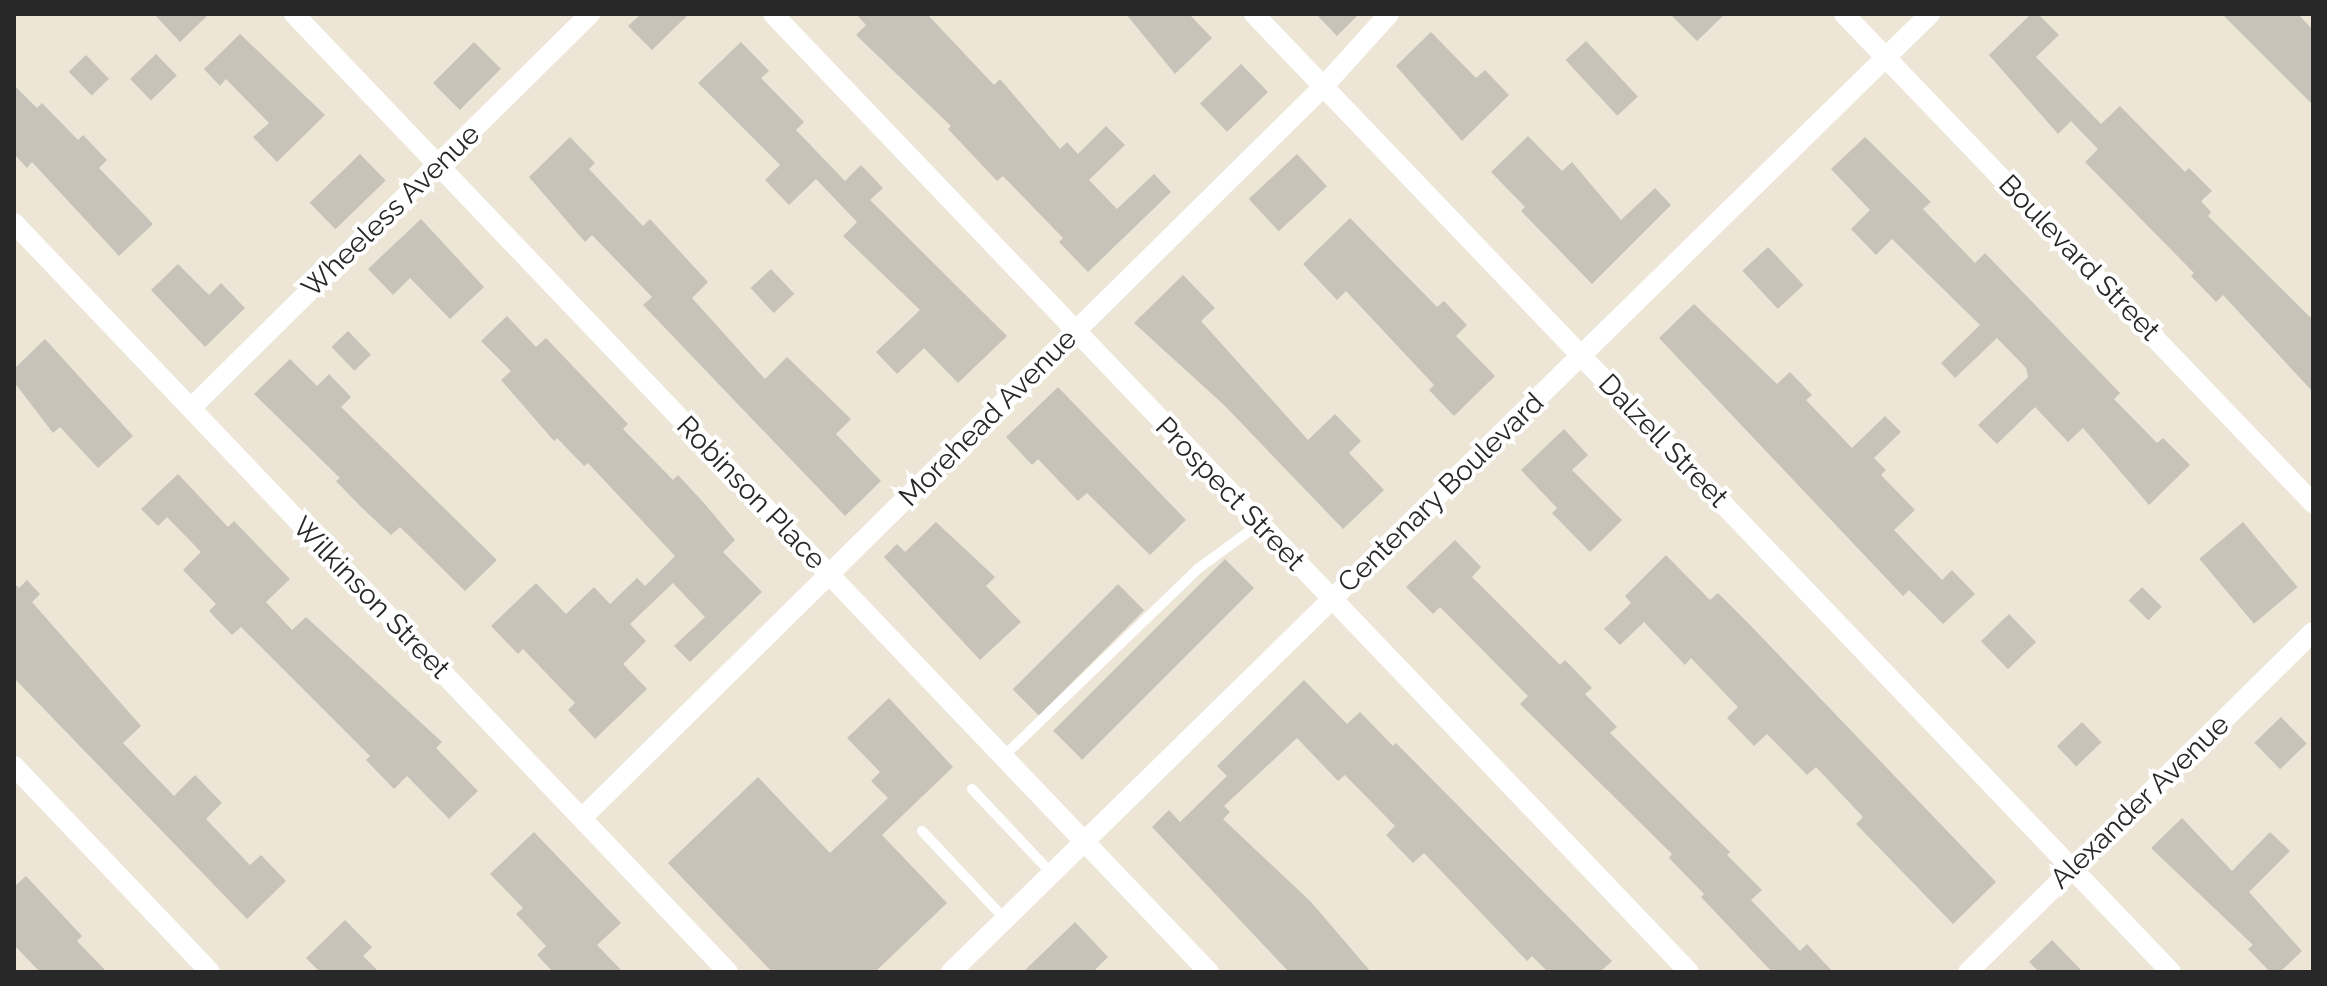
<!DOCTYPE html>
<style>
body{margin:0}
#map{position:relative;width:2327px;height:986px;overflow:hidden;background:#ede6d7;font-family:Raleway,sans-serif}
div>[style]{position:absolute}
.building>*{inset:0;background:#c7c3b8;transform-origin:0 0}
.service>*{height:10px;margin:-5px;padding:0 5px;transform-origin:5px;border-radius:5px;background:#fff}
.minor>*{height:20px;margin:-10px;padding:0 10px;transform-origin:10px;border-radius:10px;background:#fff}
span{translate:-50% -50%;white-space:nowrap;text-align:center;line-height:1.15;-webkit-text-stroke:8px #fff;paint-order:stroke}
.street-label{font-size:28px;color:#282828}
.frame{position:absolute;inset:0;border:16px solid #282828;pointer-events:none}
</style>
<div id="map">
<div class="building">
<i style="clip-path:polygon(154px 14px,209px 14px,180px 42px)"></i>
<i style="clip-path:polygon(641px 14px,689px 14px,652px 50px,628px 26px)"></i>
<i style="clip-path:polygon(856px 14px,927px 14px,994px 85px,1000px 79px,1060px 149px,1067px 142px,1078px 154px,1106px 126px,1125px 145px,1089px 180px,1117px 209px,1154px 174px,1171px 192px,1088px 272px,1059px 242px,1063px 238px,1003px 176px,997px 181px,948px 129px,951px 126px,856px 35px,866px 25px)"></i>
<i style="clip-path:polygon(1126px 14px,1189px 14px,1212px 38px,1175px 74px)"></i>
<i style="clip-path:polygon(1316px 14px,1359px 14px,1337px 36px)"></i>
<i style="clip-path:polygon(1670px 14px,1725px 14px,1697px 41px)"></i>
<i style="clip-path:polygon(2031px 14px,2038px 14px,2059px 35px,2036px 57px,2101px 124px,2120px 106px,2185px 172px,2189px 168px,2212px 191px,2201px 201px,2211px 212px,2208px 216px,2313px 320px,2313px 392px,2223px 295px,2216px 302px,2191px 276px,2194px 273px,2085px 162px,2098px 149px,2071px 121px,2058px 134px,1989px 55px)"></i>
<i style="clip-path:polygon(2222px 14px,2298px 14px,2313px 30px,2313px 105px)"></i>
<i style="clip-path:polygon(1431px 32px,1476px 78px,1485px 70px,1509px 95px,1462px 141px,1396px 66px)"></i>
<i style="clip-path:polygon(240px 34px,325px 115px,277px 162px,253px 137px,269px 123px,226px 79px,220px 86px,204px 69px)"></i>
<i style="left:1586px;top:41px;width:76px;height:28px;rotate:47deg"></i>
<i style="left:474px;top:42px;width:38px;height:58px;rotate:45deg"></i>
<i style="clip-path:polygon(741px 42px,769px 71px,761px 78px,804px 122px,796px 130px,845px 181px,861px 165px,883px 188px,870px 200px,1007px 336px,958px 383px,924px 348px,897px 374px,876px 352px,920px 310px,843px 236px,857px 222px,816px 179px,789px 205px,765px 180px,780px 165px,698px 83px)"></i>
<i style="left:156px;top:54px;width:30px;height:36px;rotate:46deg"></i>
<i style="left:86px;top:55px;width:33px;height:24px;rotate:46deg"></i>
<i style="left:1241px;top:64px;width:39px;height:57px;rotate:46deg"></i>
<i style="clip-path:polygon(14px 85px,37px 108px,42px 103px,78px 140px,83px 135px,107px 160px,99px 168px,153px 224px,119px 256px,32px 162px,27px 168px,14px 154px)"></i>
<i style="clip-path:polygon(1528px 136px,1562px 171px,1572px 162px,1621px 220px,1655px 188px,1671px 205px,1592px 284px,1521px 211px,1525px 207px,1491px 172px)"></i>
<i style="clip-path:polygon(570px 137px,595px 163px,589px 169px,643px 226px,650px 219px,708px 282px,692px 298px,765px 379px,787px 357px,851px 419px,836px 434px,881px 481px,845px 516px,643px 305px,652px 297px,592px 235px,585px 242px,529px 177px)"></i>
<i style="clip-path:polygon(1865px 137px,1931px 202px,1923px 209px,1975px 263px,1985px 253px,2120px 393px,2114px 399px,2157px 443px,2163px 438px,2190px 465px,2149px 505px,2083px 428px,2068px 442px,2035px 407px,1997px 444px,1978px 425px,2028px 377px,2026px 368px,1997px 338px,1955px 378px,1941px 363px,1980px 325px,1892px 239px,1876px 255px,1851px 229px,1870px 210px,1831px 169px)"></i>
<i style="left:360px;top:154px;width:37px;height:70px;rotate:46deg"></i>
<i style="left:1297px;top:154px;width:44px;height:66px;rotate:47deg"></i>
<i style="clip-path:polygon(1350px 218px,1437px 307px,1444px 301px,1467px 325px,1456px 336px,1495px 376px,1454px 416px,1429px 390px,1434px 385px,1346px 291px,1337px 300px,1303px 264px)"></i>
<i style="clip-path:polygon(421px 219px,484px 287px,450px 319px,410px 278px,393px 295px,368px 269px)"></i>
<i style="left:1768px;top:247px;width:52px;height:35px;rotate:47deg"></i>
<i style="clip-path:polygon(178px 264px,209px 295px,221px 283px,245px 308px,205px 347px,151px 290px)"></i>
<i style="left:771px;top:269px;width:34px;height:28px;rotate:47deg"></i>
<i style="clip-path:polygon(1183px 275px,1215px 308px,1201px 321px,1308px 440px,1335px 414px,1361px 441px,1349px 453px,1384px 490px,1343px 529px,1225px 406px,1134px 323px)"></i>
<i style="clip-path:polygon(1694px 304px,1777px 384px,1790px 372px,1812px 395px,1806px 400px,1852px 448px,1885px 416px,1901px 432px,1874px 458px,1886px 470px,1881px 475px,1915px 510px,1894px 530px,1942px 580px,1952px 570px,1975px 594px,1943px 624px,1909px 590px,1903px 596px,1659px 338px)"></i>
<i style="clip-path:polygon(507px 316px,536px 347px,546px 338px,628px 424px,623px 429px,673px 480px,678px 475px,704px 503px,735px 540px,723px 552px,762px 592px,690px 662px,674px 646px,705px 617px,673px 583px,630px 624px,646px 641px,623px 664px,647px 689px,595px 739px,568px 710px,575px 703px,523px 649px,518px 654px,491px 626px,536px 583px,566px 614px,594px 587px,610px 604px,637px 578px,645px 586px,675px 556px,588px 463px,584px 466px,557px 438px,554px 441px,501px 380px,511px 371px,481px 341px)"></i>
<i style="left:348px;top:331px;width:33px;height:23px;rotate:46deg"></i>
<i style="clip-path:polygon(45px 339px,133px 436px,98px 468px,60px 427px,53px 433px,14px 382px,14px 369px)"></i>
<i style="clip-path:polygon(290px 359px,317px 386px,329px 374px,351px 397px,341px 407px,497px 560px,465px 591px,400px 527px,391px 535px,361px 507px,336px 481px,340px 478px,254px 394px)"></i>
<i style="clip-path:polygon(1058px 387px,1186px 520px,1150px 555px,1087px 493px,1078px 501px,1038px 459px,1032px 465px,1006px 437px)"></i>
<i style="clip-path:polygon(1564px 429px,1588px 455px,1572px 470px,1622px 520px,1590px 552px,1552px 513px,1557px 508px,1521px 470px)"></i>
<i style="clip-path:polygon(178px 474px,228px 527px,234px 521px,290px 579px,266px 602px,292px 630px,306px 617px,442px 742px,436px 748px,478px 791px,449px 819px,407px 776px,394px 789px,366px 760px,370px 756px,241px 627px,232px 635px,209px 611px,216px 604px,183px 570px,201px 552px,167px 517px,158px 526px,141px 509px)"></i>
<i style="clip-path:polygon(936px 522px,995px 577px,986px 586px,1021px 622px,980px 660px,884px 557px,897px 544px,905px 552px)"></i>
<i style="left:2243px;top:522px;width:85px;height:57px;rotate:50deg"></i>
<i style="clip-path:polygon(1455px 540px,1481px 567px,1472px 577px,1560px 665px,1565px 660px,1592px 688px,1585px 694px,1617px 727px,1610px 733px,1730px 852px,1727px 855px,1762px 890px,1751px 900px,1800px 951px,1807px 944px,1833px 972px,1772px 972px,1701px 897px,1704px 894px,1669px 858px,1672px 854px,1520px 704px,1528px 696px,1440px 607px,1433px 614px,1406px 587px)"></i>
<i style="clip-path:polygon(1666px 555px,1710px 600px,1718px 593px,1751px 626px,1996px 882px,1953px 924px,1856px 824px,1863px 817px,1816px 767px,1807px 775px,1767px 734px,1754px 746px,1727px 718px,1738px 707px,1691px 658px,1685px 665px,1644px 622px,1620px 645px,1604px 629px,1631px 603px,1625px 596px)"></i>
<i style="left:1225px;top:559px;width:41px;height:243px;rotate:45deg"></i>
<i style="clip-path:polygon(27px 580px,40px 594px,32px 602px,141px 726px,123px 743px,174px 796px,195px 775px,222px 803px,206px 819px,250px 865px,261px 855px,286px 881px,247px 919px,14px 678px,14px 583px,19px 588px)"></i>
<i style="left:1118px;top:584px;width:37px;height:149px;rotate:45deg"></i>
<i style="left:2142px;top:587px;width:28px;height:19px;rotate:45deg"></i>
<i style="left:2009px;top:614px;width:39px;height:39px;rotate:46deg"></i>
<i style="clip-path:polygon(1304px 680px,1347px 724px,1360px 712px,1393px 746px,1396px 743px,1612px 961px,1600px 972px,1548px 972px,1532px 956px,1527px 961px,1424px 853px,1413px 863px,1386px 835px,1395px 826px,1345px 775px,1338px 781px,1297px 738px,1224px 806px,1230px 812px,1223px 819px,1311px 902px,1371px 972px,1289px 972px,1152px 827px,1169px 810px,1180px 822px,1227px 776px,1217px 766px)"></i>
<i style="clip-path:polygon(889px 698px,953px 767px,882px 835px,947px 903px,875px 972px,772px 972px,668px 863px,758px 777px,830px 853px,888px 798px,871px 781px,880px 772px,847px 738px)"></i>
<i style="left:2281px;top:717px;width:37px;height:37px;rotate:46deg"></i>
<i style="left:2082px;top:722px;width:28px;height:35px;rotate:46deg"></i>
<i style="clip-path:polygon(2182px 818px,2232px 871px,2270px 832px,2290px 851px,2249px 892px,2302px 951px,2280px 972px,2270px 972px,2248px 949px,2253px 945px,2151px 848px)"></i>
<i style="clip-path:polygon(534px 832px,621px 923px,597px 945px,623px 972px,553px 972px,537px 955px,546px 946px,516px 914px,523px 908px,490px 874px)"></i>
<i style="clip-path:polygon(26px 876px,82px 936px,77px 941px,107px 972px,40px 972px,14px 945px,14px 887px)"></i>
<i style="clip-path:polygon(345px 920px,372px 947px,363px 956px,379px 972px,320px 972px,306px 958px)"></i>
<i style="clip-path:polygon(1075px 922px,1108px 957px,1093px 972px,1023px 972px)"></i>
<i style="clip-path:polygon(2052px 940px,2083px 972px,2039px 972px,2029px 962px)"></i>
</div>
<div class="service">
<i style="left:1003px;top:757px;width:272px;rotate:-44deg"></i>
<i style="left:1199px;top:568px;width:74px;rotate:-36.3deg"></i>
<i style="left:972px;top:789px;width:117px;rotate:46.7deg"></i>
<i style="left:922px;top:831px;width:121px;rotate:46.7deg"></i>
</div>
<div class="minor">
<i style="left:294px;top:14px;width:1325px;rotate:46.32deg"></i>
<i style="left:773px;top:14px;width:1325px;rotate:46.28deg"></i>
<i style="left:1254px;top:14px;width:1326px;rotate:46.25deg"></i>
<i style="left:1844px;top:14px;width:678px;rotate:46.2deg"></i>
<i style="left:14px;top:223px;width:1035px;rotate:46.37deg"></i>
<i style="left:191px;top:408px;width:561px;rotate:-44.64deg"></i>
<i style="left:14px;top:766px;width:284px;rotate:46.4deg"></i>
<i style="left:582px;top:818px;width:1041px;rotate:-44.61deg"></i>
<i style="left:1323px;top:87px;width:98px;rotate:-47.9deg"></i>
<i style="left:951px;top:972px;width:1370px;rotate:-44.38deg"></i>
<i style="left:1968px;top:972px;width:484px;rotate:-44.6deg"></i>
</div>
<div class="street-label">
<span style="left:391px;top:211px;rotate:-44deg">Wheeless Avenue</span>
<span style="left:2079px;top:258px;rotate:46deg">Boulevard Street</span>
<span style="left:988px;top:418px;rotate:-45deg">Morehead Avenue</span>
<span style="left:1663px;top:441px;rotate:46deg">Dalzell Street</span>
<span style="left:751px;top:493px;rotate:46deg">Robinson Place</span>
<span style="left:1441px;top:493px;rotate:-44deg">Centenary Boulevard</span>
<span style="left:1230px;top:494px;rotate:46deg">Prospect Street</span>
<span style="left:371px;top:598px;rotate:46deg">Wilkinson Street</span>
<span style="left:2140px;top:802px;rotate:-44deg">Alexander Avenue</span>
</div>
<div class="frame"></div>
</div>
